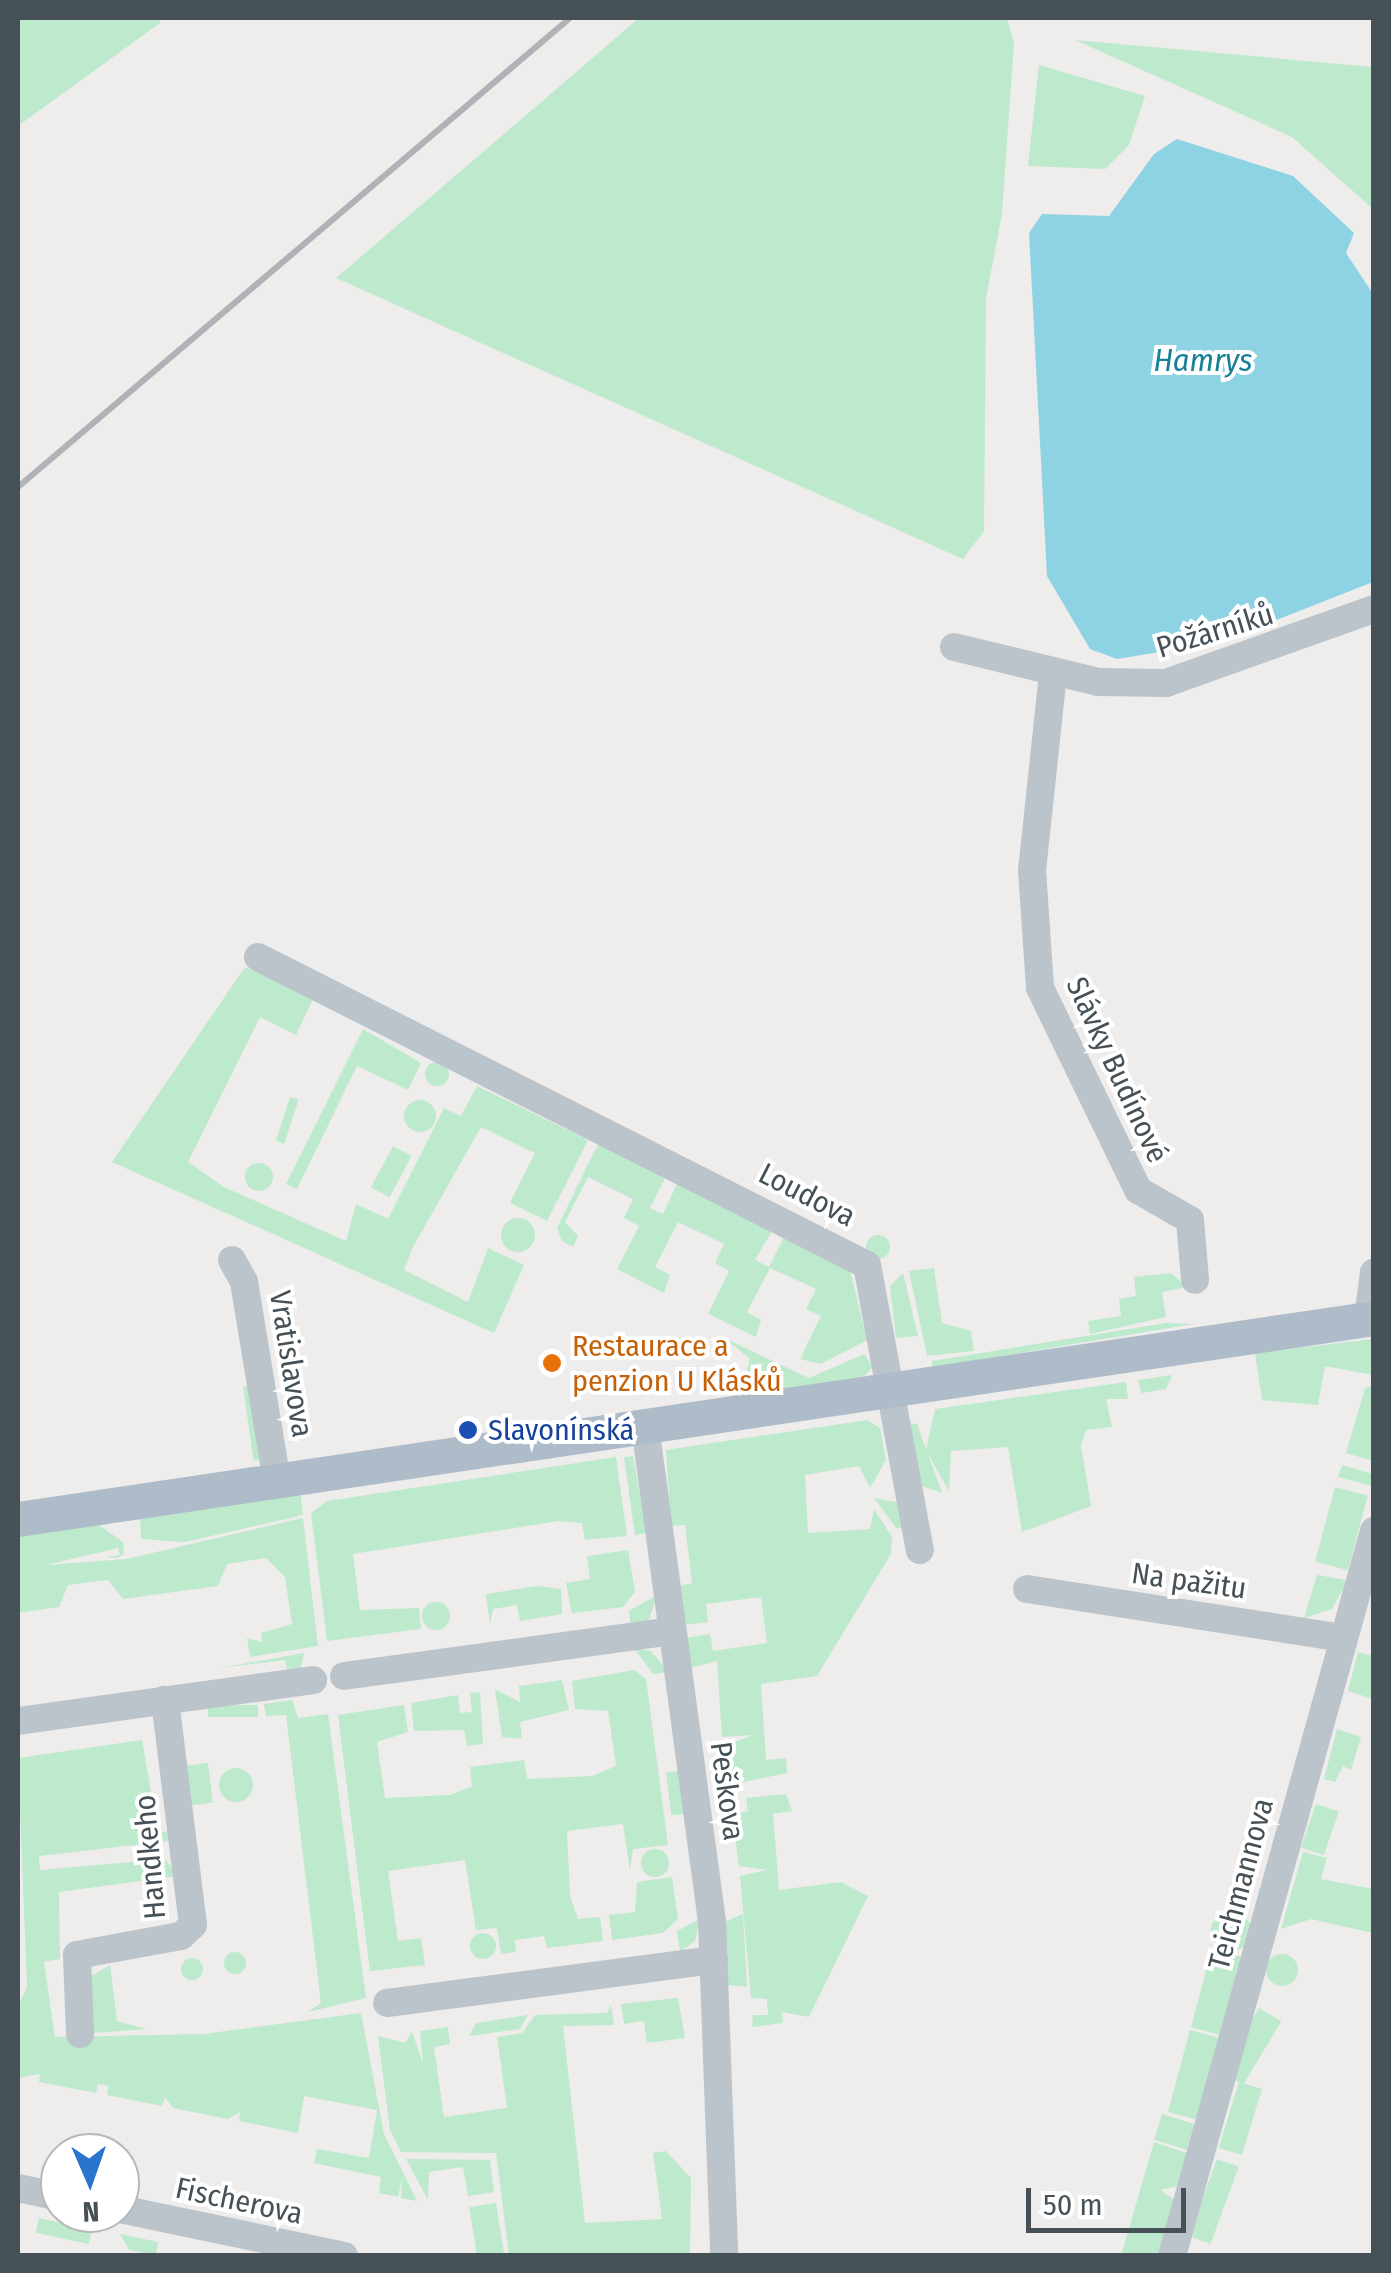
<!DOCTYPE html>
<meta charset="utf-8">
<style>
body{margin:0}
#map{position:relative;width:1391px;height:2273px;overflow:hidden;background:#efecec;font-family:"Fira Sans Condensed",sans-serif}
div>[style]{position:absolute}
.green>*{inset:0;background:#bde9cd;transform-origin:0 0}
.round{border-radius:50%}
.water>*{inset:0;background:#8ed3e3}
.minor>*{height:28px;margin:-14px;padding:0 14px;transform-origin:14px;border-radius:14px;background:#bbc4ca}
.major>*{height:35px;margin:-17.5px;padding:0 17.5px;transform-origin:17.5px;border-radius:17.5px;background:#aebcc9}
.rail>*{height:6px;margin:-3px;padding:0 3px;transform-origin:3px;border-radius:3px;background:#afb2b6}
.dots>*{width:28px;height:28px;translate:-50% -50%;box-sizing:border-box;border:5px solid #fff;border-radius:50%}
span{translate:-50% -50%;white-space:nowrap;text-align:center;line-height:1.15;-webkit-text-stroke:8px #fff;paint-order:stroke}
.street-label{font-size:30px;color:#465057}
.food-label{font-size:30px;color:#c56008}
.left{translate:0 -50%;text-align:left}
.transit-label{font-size:30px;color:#164399}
.water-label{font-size:32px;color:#188198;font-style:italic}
.frame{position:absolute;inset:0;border:20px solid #465057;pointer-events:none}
.north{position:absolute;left:40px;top:2133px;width:100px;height:100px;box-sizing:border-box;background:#fff;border:2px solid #b5b9bc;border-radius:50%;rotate:178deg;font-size:28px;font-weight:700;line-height:40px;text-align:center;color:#465057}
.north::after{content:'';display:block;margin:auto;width:35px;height:45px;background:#2974cc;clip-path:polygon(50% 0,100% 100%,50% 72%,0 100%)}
.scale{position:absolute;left:1026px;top:2188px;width:160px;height:45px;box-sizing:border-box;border:5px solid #465057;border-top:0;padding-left:12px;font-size:30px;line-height:35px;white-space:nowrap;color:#465057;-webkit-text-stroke:8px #fff;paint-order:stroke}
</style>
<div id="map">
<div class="green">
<i style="clip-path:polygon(18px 18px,160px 18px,160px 23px,18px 126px)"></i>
<i style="clip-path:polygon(639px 18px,1007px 18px,1014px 43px,1002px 214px,986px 298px,984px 531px,963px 559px,336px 278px)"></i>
<i style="clip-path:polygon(1075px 40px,1373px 67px,1373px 209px,1292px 137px)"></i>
<i style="clip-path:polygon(1039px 65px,1145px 96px,1129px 145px,1105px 169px,1028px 166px)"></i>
<i style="clip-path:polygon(245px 967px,314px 997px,296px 1035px,260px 1017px,188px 1162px,224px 1187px,346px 1241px,356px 1204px,388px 1219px,444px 1108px,461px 1116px,477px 1086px,588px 1140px,547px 1221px,510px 1203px,535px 1153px,481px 1127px,413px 1247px,404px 1270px,468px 1302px,488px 1248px,524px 1265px,494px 1333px,112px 1162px)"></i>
<i style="clip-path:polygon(363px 1029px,421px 1063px,408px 1090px,357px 1066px,297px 1189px,286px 1184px)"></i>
<i class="round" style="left:425px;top:1062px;width:24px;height:24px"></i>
<i style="left:290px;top:1097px;width:9px;height:46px;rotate:18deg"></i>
<i class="round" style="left:404px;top:1100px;width:32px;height:32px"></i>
<i style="clip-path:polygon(598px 1144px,665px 1178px,650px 1208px,663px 1214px,677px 1184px,772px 1231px,755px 1260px,769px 1267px,784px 1237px,850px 1270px,867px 1340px,821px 1364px,800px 1359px,821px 1316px,806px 1309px,816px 1289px,770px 1268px,747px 1312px,761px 1320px,756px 1337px,708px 1314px,729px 1271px,715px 1263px,724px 1244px,678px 1222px,655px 1267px,670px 1275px,664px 1293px,617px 1269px,639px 1226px,624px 1218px,633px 1199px,588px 1177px,565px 1222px,578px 1236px,573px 1247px,562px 1241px,557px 1228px)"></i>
<i style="left:393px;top:1146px;width:21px;height:47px;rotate:28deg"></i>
<i class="round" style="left:245px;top:1163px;width:28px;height:28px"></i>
<i class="round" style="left:501px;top:1218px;width:34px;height:34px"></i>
<i class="round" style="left:866px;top:1235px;width:24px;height:24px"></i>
<i style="clip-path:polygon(934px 1268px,942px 1323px,971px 1331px,974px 1351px,927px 1356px,909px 1271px)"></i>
<i style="clip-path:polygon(903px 1273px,918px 1336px,896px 1338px,890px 1286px)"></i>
<i style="clip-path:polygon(1171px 1273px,1187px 1287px,1162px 1292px,1166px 1317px,1090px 1334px,1088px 1321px,1121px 1316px,1119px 1299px,1136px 1296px,1134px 1277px)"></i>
<i style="clip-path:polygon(1166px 1323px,1193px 1324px,932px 1368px,932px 1361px)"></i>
<i style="clip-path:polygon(726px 1339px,809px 1378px,864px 1354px,873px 1367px,864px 1376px,738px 1399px,750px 1359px)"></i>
<i style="clip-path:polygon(1373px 1339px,1373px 1375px,1325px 1366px,1318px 1405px,1262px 1400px,1255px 1353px)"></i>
<i style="clip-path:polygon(1172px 1375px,1166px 1389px,1141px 1393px,1138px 1380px)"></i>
<i style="clip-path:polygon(1126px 1382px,1128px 1399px,1106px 1399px,1112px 1427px,1086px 1430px,1081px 1445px,1091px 1506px,1022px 1532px,1008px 1447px,951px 1451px,949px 1491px,926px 1450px,935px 1409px)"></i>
<i style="left:254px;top:1385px;width:75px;height:11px;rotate:82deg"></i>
<i style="clip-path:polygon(1373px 1386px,1374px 1386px,1373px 1461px,1346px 1453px,1365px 1388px)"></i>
<i style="clip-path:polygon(867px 1420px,880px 1428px,886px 1460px,870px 1488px,859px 1466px,805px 1475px,808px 1533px,870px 1529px,874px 1509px,892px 1537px,891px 1554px,817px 1676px,761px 1684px,766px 1760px,786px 1758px,787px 1773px,729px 1785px,744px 1781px,742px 1769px,727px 1772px,724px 1746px,753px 1735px,722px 1737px,717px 1661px,690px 1668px,686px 1638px,710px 1634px,713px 1651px,767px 1643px,761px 1597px,706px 1604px,708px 1622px,684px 1625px,678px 1586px,692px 1583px,685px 1525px,671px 1526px,666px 1450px)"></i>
<i style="clip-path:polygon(910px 1423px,917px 1424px,942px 1493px,922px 1486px)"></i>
<i style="clip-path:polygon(633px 1456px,647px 1533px,635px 1535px,624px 1457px)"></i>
<i style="clip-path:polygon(616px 1457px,627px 1536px,585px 1540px,582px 1523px,558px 1521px,353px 1554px,360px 1610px,419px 1608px,421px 1629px,327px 1641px,311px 1513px,327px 1501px)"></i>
<i style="clip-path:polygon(1342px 1465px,1373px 1474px,1372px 1486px,1338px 1477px)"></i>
<i style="left:1335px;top:1487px;width:34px;height:77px;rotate:15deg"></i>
<i style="clip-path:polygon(300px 1489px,303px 1515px,185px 1542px,141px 1539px,140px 1516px)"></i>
<i style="clip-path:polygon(874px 1498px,901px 1503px,907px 1529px,896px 1528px)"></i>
<i style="clip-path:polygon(303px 1518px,318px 1646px,250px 1657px,247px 1638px,262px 1642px,261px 1633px,292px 1624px,285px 1577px,266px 1558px,227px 1564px,218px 1586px,123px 1599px,108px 1580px,83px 1583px,68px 1585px,59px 1607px,18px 1613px,18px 1530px,96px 1523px,123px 1542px,124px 1554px,117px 1558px,105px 1557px,120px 1555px,118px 1548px,46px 1565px,126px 1559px)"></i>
<i style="clip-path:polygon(628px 1550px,635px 1592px,623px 1607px,572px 1613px,566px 1583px,590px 1579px,587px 1556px)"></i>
<i style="clip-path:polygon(1317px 1575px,1346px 1580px,1343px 1589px,1332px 1609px,1304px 1618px)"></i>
<i style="clip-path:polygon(537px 1586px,561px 1589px,562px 1614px,520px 1621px,517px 1605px,493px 1609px,490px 1625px,486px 1594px)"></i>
<i style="clip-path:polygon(657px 1595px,649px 1620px,631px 1628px,629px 1611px)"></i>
<i class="round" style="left:422px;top:1602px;width:28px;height:28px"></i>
<i style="clip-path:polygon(634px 1648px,651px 1651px,668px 1672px,653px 1674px)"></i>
<i style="clip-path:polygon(1358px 1652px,1373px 1656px,1373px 1699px,1348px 1691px)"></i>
<i style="clip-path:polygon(304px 1653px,300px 1670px,288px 1674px,285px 1660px,220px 1668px)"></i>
<i style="clip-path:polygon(634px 1670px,646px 1679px,668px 1845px,633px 1849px,630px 1871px,623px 1824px,567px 1831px,570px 1896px,578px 1919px,600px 1917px,603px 1941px,547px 1948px,544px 1936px,515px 1940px,516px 1952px,501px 1954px,497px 1928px,476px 1930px,465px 1860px,388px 1871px,398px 1941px,421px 1938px,425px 1965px,370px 1971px,338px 1715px,404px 1705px,408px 1732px,377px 1742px,385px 1798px,450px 1795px,472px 1786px,470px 1767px,524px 1760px,527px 1779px,592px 1776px,616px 1766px,608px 1711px,575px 1709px,572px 1681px)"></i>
<i style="clip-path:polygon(562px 1680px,569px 1710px,520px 1722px,522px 1739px,502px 1737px,495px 1689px,520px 1702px,519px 1686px)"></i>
<i style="clip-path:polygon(480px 1692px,483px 1744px,467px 1746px,464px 1730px,414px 1731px,411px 1703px,458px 1695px,460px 1713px,472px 1712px,470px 1693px)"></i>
<i style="clip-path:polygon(292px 1700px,298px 1718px,328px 1714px,366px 1998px,308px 2012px,321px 2003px,286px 1715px,266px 1716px,264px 1704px)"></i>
<i style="left:258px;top:1705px;width:12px;height:50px;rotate:90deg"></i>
<i style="clip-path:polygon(1337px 1729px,1361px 1737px,1351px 1770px,1343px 1766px,1335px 1782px,1324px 1779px)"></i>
<i style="clip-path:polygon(142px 1740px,158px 1832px,172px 1831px,169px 1841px,39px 1856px,40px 1870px,165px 1859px,178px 1876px,59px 1892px,60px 1959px,44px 1962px,55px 2037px,203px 2034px,361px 2013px,384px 2134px,417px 2201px,401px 2198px,402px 2178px,398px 2197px,379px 2193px,381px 2177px,314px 2163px,317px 2149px,369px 2158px,377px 2110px,304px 2096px,298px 2133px,239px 2121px,240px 2112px,228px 2119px,173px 2108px,165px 2097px,162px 2106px,107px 2095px,108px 2085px,98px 2084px,96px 2093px,39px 2082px,40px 2074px,18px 2078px,18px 2006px,27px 1987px,18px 1758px)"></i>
<i style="left:208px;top:1763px;width:40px;height:21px;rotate:83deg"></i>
<i class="round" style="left:219px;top:1768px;width:34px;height:34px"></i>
<i style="left:679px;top:1771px;width:43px;height:13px;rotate:83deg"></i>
<i style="clip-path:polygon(786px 1794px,792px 1811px,773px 1814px,779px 1890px,841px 1882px,868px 1896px,809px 2017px,782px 2012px,783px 2023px,752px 2027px,753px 2015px,768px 2015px,767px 1999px,751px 1998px,740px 1876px,767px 1870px,739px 1866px,732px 1814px,748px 1811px,746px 1798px)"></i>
<i style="left:1316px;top:1804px;width:24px;height:46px;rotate:19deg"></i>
<i class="round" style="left:641px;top:1849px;width:28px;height:28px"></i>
<i style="clip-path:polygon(1303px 1852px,1327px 1858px,1321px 1879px,1373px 1889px,1373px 1933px,1311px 1919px,1281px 1929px)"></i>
<i style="clip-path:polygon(672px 1877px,678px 1919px,663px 1933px,612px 1940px,609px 1915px,635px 1912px,637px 1882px)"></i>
<i class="round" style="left:1211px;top:1911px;width:40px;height:40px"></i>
<i style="clip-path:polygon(743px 1914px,747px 1987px,728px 1985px,724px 1922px)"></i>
<i style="clip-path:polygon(700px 1919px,695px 1941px,680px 1952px,677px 1931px)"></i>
<i class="round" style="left:470px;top:1933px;width:26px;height:26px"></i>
<i style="left:1212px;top:1949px;width:30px;height:81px;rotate:15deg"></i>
<i class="round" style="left:224px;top:1952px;width:22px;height:22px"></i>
<i class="round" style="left:1266px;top:1954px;width:32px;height:32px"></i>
<i class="round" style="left:181px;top:1958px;width:22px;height:22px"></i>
<i style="clip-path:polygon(110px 1965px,117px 2021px,146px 2029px,94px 2033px,87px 1979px)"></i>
<i style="clip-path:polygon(678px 1998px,685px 2038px,647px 2043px,644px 2021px,624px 2024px,621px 2004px)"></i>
<i style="clip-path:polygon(611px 2005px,614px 2025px,563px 2026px,585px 2223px,662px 2219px,653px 2153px,666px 2151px,691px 2178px,690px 2255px,509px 2255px,496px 2153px,401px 2152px,390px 2130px,378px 2036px,405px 2043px,412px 2032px,423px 2063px,420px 2031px,448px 2027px,450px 2044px,434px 2047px,444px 2117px,507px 2108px,497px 2037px,522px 2033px,535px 2015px,607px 2013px)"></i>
<i style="left:1259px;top:2008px;width:26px;height:74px;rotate:31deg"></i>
<i style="clip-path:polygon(528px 2015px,520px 2029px,469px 2036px,476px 2023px)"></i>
<i style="left:1190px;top:2030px;width:30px;height:85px;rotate:15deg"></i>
<i style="left:1239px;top:2082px;width:24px;height:69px;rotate:17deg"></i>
<i style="left:1162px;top:2114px;width:34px;height:27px;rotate:17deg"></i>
<i style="clip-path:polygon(1154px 2142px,1187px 2153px,1177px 2186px,1160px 2190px,1174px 2199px,1158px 2255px,1121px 2256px)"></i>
<i style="clip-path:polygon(406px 2159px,490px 2160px,494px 2192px,468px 2196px,463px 2167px,429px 2172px,428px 2200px)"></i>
<i style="left:1217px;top:2159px;width:23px;height:82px;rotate:20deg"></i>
<i style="left:496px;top:2203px;width:53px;height:27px;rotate:81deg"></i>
<i style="left:39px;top:2218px;width:54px;height:15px;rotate:12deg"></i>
<i style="clip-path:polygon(120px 2234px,158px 2242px,156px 2255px,129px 2250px)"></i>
</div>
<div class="water">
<i style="clip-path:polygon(1177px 139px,1293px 176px,1354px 233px,1346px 253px,1373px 294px,1373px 582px,1220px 642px,1117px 659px,1090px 649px,1047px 576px,1029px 233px,1042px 214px,1109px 216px,1154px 154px)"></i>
</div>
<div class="minor">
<i style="left:954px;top:647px;width:149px;rotate:13.6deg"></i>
<i style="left:1099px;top:682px;width:67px;rotate:0.9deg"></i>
<i style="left:1166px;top:683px;width:221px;rotate:-19.6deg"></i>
<i style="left:1053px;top:674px;width:197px;rotate:96.1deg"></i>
<i style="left:1032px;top:870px;width:118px;rotate:86.1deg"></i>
<i style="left:1040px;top:988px;width:225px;rotate:64.1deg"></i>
<i style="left:1138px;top:1190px;width:60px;rotate:30deg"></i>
<i style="left:1190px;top:1220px;width:60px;rotate:85.2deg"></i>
<i style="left:258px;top:957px;width:682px;rotate:26.83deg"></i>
<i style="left:867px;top:1265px;width:290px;rotate:79.5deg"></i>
<i style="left:232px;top:1260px;width:25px;rotate:61deg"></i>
<i style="left:244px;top:1282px;width:202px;rotate:80.6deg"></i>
<i style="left:1368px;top:1319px;width:47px;rotate:-82.7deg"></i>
<i style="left:645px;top:1426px;width:500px;rotate:82.3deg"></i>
<i style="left:712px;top:1921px;width:335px;rotate:87.9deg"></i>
<i style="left:1027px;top:1589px;width:319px;rotate:8.8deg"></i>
<i style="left:344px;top:1676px;width:331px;rotate:-7.8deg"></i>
<i style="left:18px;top:1721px;width:298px;rotate:-7.9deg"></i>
<i style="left:387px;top:2003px;width:330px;rotate:-7.5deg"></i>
<i style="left:80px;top:2034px;width:79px;rotate:-92.2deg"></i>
<i style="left:77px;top:1955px;width:106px;rotate:-10.4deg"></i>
<i style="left:181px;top:1936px;width:16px;rotate:-43deg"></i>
<i style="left:193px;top:1925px;width:227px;rotate:-97.1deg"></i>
<i style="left:18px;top:2188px;width:43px;rotate:12.1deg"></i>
<i style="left:120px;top:2209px;width:229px;rotate:11.8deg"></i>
<i style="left:1172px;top:2256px;width:753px;rotate:-74.43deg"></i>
</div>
<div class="major">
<i style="left:18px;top:1519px;width:1371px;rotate:-8.43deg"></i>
</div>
<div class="rail">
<i style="left:18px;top:487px;width:724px;rotate:-40.35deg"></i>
</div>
<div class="dots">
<i style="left:552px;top:1363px;background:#e8710a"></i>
<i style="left:468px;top:1430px;background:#1a4fb4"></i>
</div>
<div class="street-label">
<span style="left:1215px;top:631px;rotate:-17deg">Požárníků</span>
<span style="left:1117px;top:1070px;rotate:65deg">Slávky Budínové</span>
<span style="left:807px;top:1195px;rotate:27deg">Loudova</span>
<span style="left:291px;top:1364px;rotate:81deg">Vratislavova</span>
<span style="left:1189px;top:1581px;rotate:8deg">Na pažitu</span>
<span style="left:727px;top:1791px;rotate:82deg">Peškova</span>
<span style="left:150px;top:1857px;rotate:-95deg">Handkeho</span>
<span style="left:1241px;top:1884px;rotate:-75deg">Teichmannova</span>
<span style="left:239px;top:2201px;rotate:12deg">Fischerova</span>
</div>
<div class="food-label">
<span class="left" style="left:572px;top:1363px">Restaurace a<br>penzion U Klásků</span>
</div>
<div class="transit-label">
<span class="left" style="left:488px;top:1430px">Slavonínská</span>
</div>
<div class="water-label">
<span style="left:1203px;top:360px">Hamrys</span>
</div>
<div class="frame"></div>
<div class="north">N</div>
<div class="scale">50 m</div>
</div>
